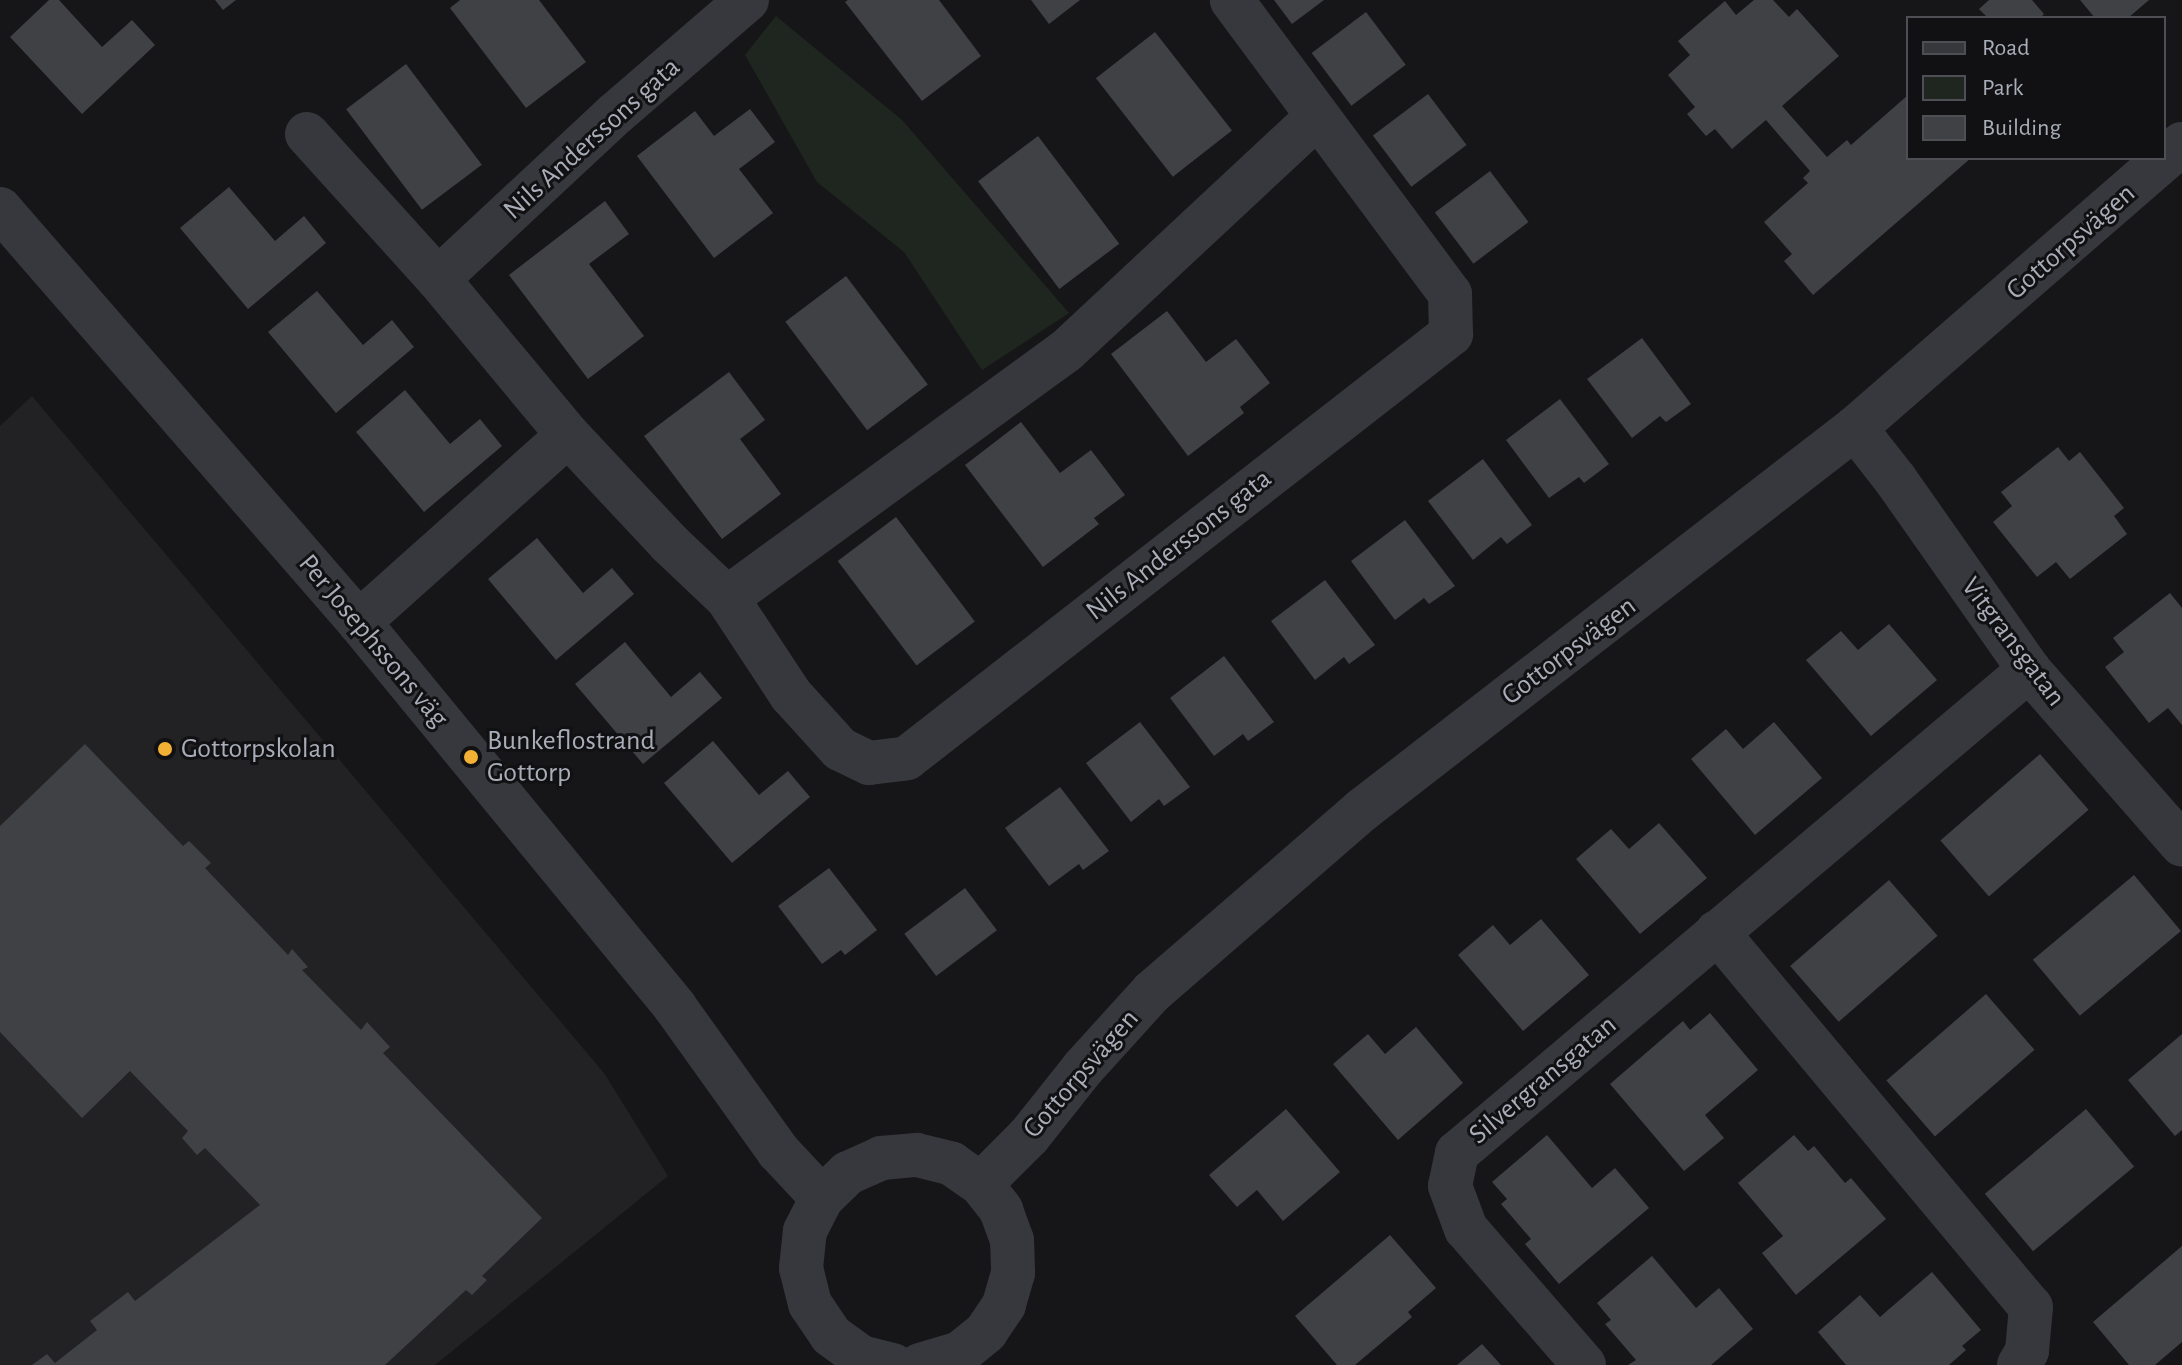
<!DOCTYPE html>
<meta charset="utf-8">
<style>
body{margin:0}
#map{position:relative;width:2182px;height:1365px;overflow:hidden;background:#161618;font-family:"Alegreya Sans",sans-serif}
div>[style]{position:absolute}
.built>*{inset:0;background:#222225}
.green>*{inset:0;background:#1e261f}
.building>*{inset:0;background:#404145;transform-origin:0 0}
.minor>*{height:44px;margin:-22px;padding:0 22px;transform-origin:22px;border-radius:22px;background:#37383d}
.dots>*{width:22px;height:22px;translate:-50% -50%;box-sizing:border-box;border:4px solid #111113;border-radius:50%}
span{translate:-50% -50%;white-space:nowrap;text-align:center;line-height:1.15;-webkit-text-stroke:6px #111113;paint-order:stroke}
.street-label{font-size:28px;color:#a8adb8}
.poi-label{font-size:28px;color:#a8adb8}
.left{translate:0 -50%;text-align:left}
.legend{position:absolute;left:1906px;top:16px;width:260px;height:144px;box-sizing:border-box;background:#111113;border:2px solid #4d4f55;margin:0;padding:10px 14px;list-style:none;font-size:24px;color:#a8adb8}
.legend li{display:flex;align-items:center;gap:16px;height:40px}
.legend b{width:40px;border:2px solid #4d4f55}
</style>
<div id="map">
<div class="built">
<i style="clip-path:polygon(32px 396px,604px 1073px,668px 1176px,435px 1365px,0 1365px,0 426px)"></i>
</div>
<div class="green">
<i style="clip-path:polygon(776px 16px,902px 120px,1069px 313px,982px 370px,904px 252px,817px 182px,745px 55px)"></i>
</div>
<div class="building">
<i style="clip-path:polygon(49px 0,59px 0,102px 47px,132px 20px,155px 45px,82px 114px,10px 37px)"></i>
<i style="clip-path:polygon(215px 0,236px 0,223px 10px)"></i>
<i style="clip-path:polygon(460px 0,539px 0,586px 62px,526px 108px,450px 8px)"></i>
<i style="clip-path:polygon(848px 0,939px 0,981px 56px,922px 101px,845px 2px)"></i>
<i style="clip-path:polygon(1031px 0,1080px 0,1049px 24px)"></i>
<i style="clip-path:polygon(1274px 0,1324px 0,1292px 24px)"></i>
<i style="clip-path:polygon(1754px 0,1773px 0,1789px 17px,1797px 9px,1839px 56px,1782px 106px,1827px 157px,1847px 140px,1851px 145px,1908px 95px,1908px 158px,1971px 158px,1813px 295px,1784px 261px,1792px 254px,1764px 222px,1808px 183px,1803px 178px,1810px 171px,1766px 120px,1732px 149px,1715px 129px,1706px 136px,1687px 114px,1695px 107px,1668px 75px,1690px 55px,1678px 41px,1725px 1px,1736px 15px)"></i>
<i style="clip-path:polygon(1989px 0,2032px 0,2044px 14px,2040px 18px,1988px 18px,1979px 9px)"></i>
<i style="clip-path:polygon(2080px 0,2149px 0,2128px 18px,2095px 18px)"></i>
<i style="left:1366px;top:12px;width:66px;height:68px;rotate:53deg"></i>
<i style="left:1155px;top:32px;width:125px;height:75px;rotate:52deg"></i>
<i style="left:406px;top:64px;width:126px;height:75px;rotate:53deg"></i>
<i style="left:1428px;top:94px;width:64px;height:69px;rotate:53deg"></i>
<i style="clip-path:polygon(750px 109px,775px 142px,739px 169px,773px 213px,714px 258px,637px 156px,695px 111px,714px 136px)"></i>
<i style="left:1038px;top:136px;width:135px;height:75px;rotate:53deg"></i>
<i style="left:1490px;top:171px;width:64px;height:69px;rotate:53deg"></i>
<i style="clip-path:polygon(229px 187px,275px 241px,304px 216px,326px 243px,248px 309px,180px 228px)"></i>
<i style="clip-path:polygon(605px 201px,629px 234px,589px 264px,644px 336px,588px 379px,509px 275px)"></i>
<i style="left:846px;top:276px;width:136px;height:76px;rotate:53deg"></i>
<i style="clip-path:polygon(317px 291px,363px 345px,392px 320px,414px 347px,336px 413px,268px 332px)"></i>
<i style="clip-path:polygon(1167px 311px,1206px 362px,1236px 339px,1270px 383px,1240px 407px,1244px 413px,1188px 456px,1111px 354px)"></i>
<i style="clip-path:polygon(1642px 338px,1691px 404px,1666px 422px,1660px 416px,1632px 438px,1587px 379px)"></i>
<i style="clip-path:polygon(729px 372px,765px 420px,740px 439px,781px 494px,722px 539px,644px 436px)"></i>
<i style="clip-path:polygon(405px 390px,450px 444px,480px 419px,502px 446px,424px 512px,356px 432px)"></i>
<i style="clip-path:polygon(1560px 399px,1609px 464px,1584px 483px,1579px 477px,1549px 498px,1506px 440px)"></i>
<i style="clip-path:polygon(1021px 422px,1060px 473px,1091px 450px,1125px 495px,1094px 518px,1099px 524px,1043px 567px,965px 465px)"></i>
<i style="clip-path:polygon(2058px 447px,2069px 461px,2080px 452px,2124px 508px,2114px 516px,2127px 534px,2070px 579px,2056px 562px,2037px 577px,1993px 522px,2012px 506px,2001px 492px)"></i>
<i style="clip-path:polygon(1483px 459px,1532px 525px,1507px 544px,1501px 537px,1473px 560px,1428px 501px)"></i>
<i style="left:896px;top:517px;width:131px;height:73px;rotate:53deg"></i>
<i style="clip-path:polygon(1405px 520px,1455px 586px,1429px 604px,1424px 598px,1395px 620px,1351px 561px)"></i>
<i style="clip-path:polygon(537px 538px,583px 593px,612px 568px,634px 594px,556px 660px,488px 579px)"></i>
<i style="clip-path:polygon(1325px 580px,1375px 645px,1349px 664px,1344px 657px,1315px 680px,1271px 621px)"></i>
<i style="clip-path:polygon(2170px 593px,2182px 608px,2182px 725px,2168px 708px,2149px 723px,2105px 667px,2124px 652px,2113px 638px)"></i>
<i style="clip-path:polygon(1889px 624px,1937px 680px,1871px 736px,1806px 660px,1841px 631px,1858px 650px)"></i>
<i style="clip-path:polygon(625px 642px,671px 697px,700px 672px,722px 698px,643px 764px,575px 684px)"></i>
<i style="clip-path:polygon(1224px 656px,1274px 722px,1248px 741px,1243px 734px,1214px 756px,1170px 698px)"></i>
<i style="clip-path:polygon(1140px 722px,1190px 787px,1164px 806px,1159px 799px,1131px 822px,1086px 763px)"></i>
<i style="clip-path:polygon(1774px 722px,1822px 778px,1755px 835px,1691px 759px,1726px 729px,1743px 749px)"></i>
<i style="clip-path:polygon(713px 741px,759px 795px,788px 771px,810px 797px,732px 863px,664px 783px)"></i>
<i style="clip-path:polygon(85px 744px,183px 846px,189px 841px,211px 863px,205px 868px,288px 955px,292px 949px,308px 967px,302px 970px,361px 1030px,367px 1022px,390px 1047px,383px 1053px,542px 1218px,482px 1276px,487px 1280px,472px 1295px,466px 1290px,385px 1365px,32px 1365px,47px 1354px,55px 1363px,97px 1330px,90px 1321px,128px 1292px,135px 1301px,260px 1205px,205px 1148px,197px 1155px,182px 1138px,188px 1131px,130px 1071px,82px 1118px,0 1032px,0 826px)"></i>
<i style="left:2040px;top:754px;width:74px;height:132px;rotate:49deg"></i>
<i style="clip-path:polygon(1060px 787px,1109px 851px,1083px 870px,1079px 864px,1049px 886px,1005px 828px)"></i>
<i style="clip-path:polygon(1659px 823px,1707px 878px,1640px 934px,1576px 859px,1611px 829px,1629px 849px)"></i>
<i style="clip-path:polygon(829px 868px,877px 930px,845px 955px,841px 950px,822px 964px,778px 906px)"></i>
<i style="left:2134px;top:875px;width:73px;height:132px;rotate:50deg"></i>
<i style="left:1889px;top:880px;width:74px;height:131px;rotate:49deg"></i>
<i style="left:965px;top:888px;width:53px;height:76px;rotate:53deg"></i>
<i style="clip-path:polygon(1541px 919px,1589px 975px,1523px 1031px,1458px 955px,1493px 925px,1510px 945px)"></i>
<i style="left:1986px;top:994px;width:74px;height:132px;rotate:49deg"></i>
<i style="clip-path:polygon(1710px 1013px,1758px 1070px,1705px 1115px,1724px 1138px,1684px 1171px,1610px 1084px,1683px 1021px,1690px 1030px)"></i>
<i style="clip-path:polygon(1416px 1027px,1463px 1083px,1398px 1140px,1333px 1064px,1368px 1034px,1385px 1054px)"></i>
<i style="clip-path:polygon(2182px 1034px,2182px 1130px,2175px 1136px,2128px 1080px)"></i>
<i style="clip-path:polygon(1286px 1109px,1340px 1172px,1283px 1221px,1257px 1190px,1237px 1207px,1209px 1175px)"></i>
<i style="left:2086px;top:1109px;width:75px;height:132px;rotate:50deg"></i>
<i style="clip-path:polygon(1547px 1135px,1592px 1188px,1615px 1168px,1649px 1208px,1559px 1284px,1525px 1244px,1531px 1239px,1501px 1204px,1507px 1199px,1492px 1182px)"></i>
<i style="clip-path:polygon(1794px 1135px,1808px 1151px,1814px 1146px,1845px 1183px,1851px 1178px,1886px 1219px,1796px 1295px,1762px 1253px,1783px 1236px,1738px 1183px)"></i>
<i style="clip-path:polygon(1390px 1235px,1436px 1288px,1408px 1312px,1412px 1317px,1355px 1365px,1337px 1365px,1295px 1316px)"></i>
<i style="clip-path:polygon(2182px 1246px,2182px 1342px,2155px 1365px,2129px 1365px,2093px 1322px)"></i>
<i style="clip-path:polygon(1652px 1256px,1696px 1308px,1719px 1288px,1753px 1329px,1711px 1365px,1628px 1365px,1636px 1360px,1605px 1324px,1611px 1320px,1597px 1303px)"></i>
<i style="clip-path:polygon(1932px 1272px,1981px 1330px,1962px 1346px,1966px 1350px,1949px 1365px,1846px 1365px,1818px 1332px,1860px 1295px,1880px 1317px)"></i>
<i style="clip-path:polygon(1482px 1344px,1501px 1365px,1457px 1365px)"></i>
</div>
<div class="minor">
<i style="left:747px;top:0;width:173px;rotate:139.2deg"></i>
<i style="left:616px;top:113px;width:243px;rotate:137deg"></i>
<i style="left:438px;top:279px;width:203px;rotate:50.2deg"></i>
<i style="left:568px;top:435px;width:148px;rotate:46.9deg"></i>
<i style="left:669px;top:543px;width:80px;rotate:43.5deg"></i>
<i style="left:727px;top:598px;width:116px;rotate:56.6deg"></i>
<i style="left:791px;top:695px;width:73px;rotate:47.8deg"></i>
<i style="left:840px;top:749px;width:32px;rotate:26deg"></i>
<i style="left:869px;top:763px;width:38px;rotate:-7deg"></i>
<i style="left:907px;top:758px;width:690px;rotate:-37.93deg"></i>
<i style="left:1451px;top:334px;width:40px;rotate:-91.4deg"></i>
<i style="left:1450px;top:294px;width:366px;rotate:-126.6deg"></i>
<i style="left:307px;top:134px;width:195px;rotate:47.9deg"></i>
<i style="left:0;top:209px;width:547px;rotate:49deg"></i>
<i style="left:359px;top:622px;width:498px;rotate:50.6deg"></i>
<i style="left:675px;top:1007px;width:177px;rotate:54.4deg"></i>
<i style="left:778px;top:1151px;width:64px;rotate:46.9deg"></i>
<i style="left:1855px;top:428px;width:65px;rotate:51.9deg"></i>
<i style="left:1895px;top:479px;width:233px;rotate:54.9deg"></i>
<i style="left:2029px;top:670px;width:232px;rotate:48.8deg"></i>
<i style="left:727px;top:598px;width:419px;rotate:-36.1deg"></i>
<i style="left:1066px;top:351px;width:343px;rotate:-43deg"></i>
<i style="left:359px;top:622px;width:280px;rotate:-41.8deg"></i>
<i style="left:1717px;top:932px;width:489px;rotate:50.1deg"></i>
<i style="left:2031px;top:1307px;width:44px;rotate:95.2deg"></i>
<i style="left:2027px;top:1351px;width:16px;rotate:120deg"></i>
<i style="left:981px;top:1184px;width:68px;rotate:-45deg"></i>
<i style="left:1029px;top:1136px;width:87px;rotate:-51.5deg"></i>
<i style="left:1083px;top:1068px;width:103px;rotate:-47.8deg"></i>
<i style="left:1152px;top:992px;width:278px;rotate:-40.9deg"></i>
<i style="left:1362px;top:810px;width:624px;rotate:-37.77deg"></i>
<i style="left:1855px;top:428px;width:433px;rotate:-41deg"></i>
<i style="left:893px;top:1365px;width:33px;rotate:-166deg"></i>
<i style="left:861px;top:1357px;width:37px;rotate:-144deg"></i>
<i style="left:831px;top:1335px;width:37px;rotate:-124deg"></i>
<i style="left:810px;top:1304px;width:37px;rotate:-104deg"></i>
<i style="left:801px;top:1268px;width:37px;rotate:-84deg"></i>
<i style="left:805px;top:1231px;width:37px;rotate:-63deg"></i>
<i style="left:822px;top:1198px;width:36px;rotate:-44deg"></i>
<i style="left:848px;top:1173px;width:36px;rotate:-24deg"></i>
<i style="left:881px;top:1158px;width:36px;rotate:-5deg"></i>
<i style="left:917px;top:1155px;width:36px;rotate:14deg"></i>
<i style="left:952px;top:1164px;width:35px;rotate:35deg"></i>
<i style="left:981px;top:1184px;width:33px;rotate:52deg"></i>
<i style="left:1001px;top:1210px;width:32px;rotate:70deg"></i>
<i style="left:1012px;top:1240px;width:33px;rotate:88deg"></i>
<i style="left:1013px;top:1273px;width:33px;rotate:106deg"></i>
<i style="left:1004px;top:1305px;width:32px;rotate:124deg"></i>
<i style="left:986px;top:1332px;width:33px;rotate:141deg"></i>
<i style="left:960px;top:1353px;width:42px;rotate:163.3deg"></i>
<i style="left:1584px;top:1365px;width:180px;rotate:-130.9deg"></i>
<i style="left:1466px;top:1229px;width:46px;rotate:-110.4deg"></i>
<i style="left:1450px;top:1186px;width:34px;rotate:-78deg"></i>
<i style="left:1457px;top:1153px;width:749px;rotate:-40.18deg"></i>
</div>
<div class="dots">
<i style="left:165px;top:749px;background:#f2b134"></i>
<i style="left:471px;top:757px;background:#f2b134"></i>
</div>
<div class="street-label">
<span style="left:592px;top:139px;rotate:-42deg">Nils Anderssons gata</span>
<span style="left:2071px;top:242px;rotate:-41deg">Gottorpsvägen</span>
<span style="left:1179px;top:545px;rotate:-38deg">Nils Anderssons gata</span>
<span style="left:373px;top:641px;rotate:50deg">Per Josephssons väg</span>
<span style="left:2013px;top:642px;rotate:53deg">Vitgransgatan</span>
<span style="left:1569px;top:651px;rotate:-37deg">Gottorpsvägen</span>
<span style="left:1081px;top:1074px;rotate:-49deg">Gottorpsvägen</span>
<span style="left:1543px;top:1080px;rotate:-40deg">Silvergransgatan</span>
</div>
<div class="poi-label">
<span class="left" style="left:487px;top:757px">Bunkeflostrand<br>Gottorp</span>
<span class="left" style="left:181px;top:749px">Gottorpskolan</span>
</div>
<ul class="legend">
<li><b style="height:10px;background:#37383d"></b>Road</li>
<li><b style="height:22px;background:#1e261f"></b>Park</li>
<li><b style="height:22px;background:#404145"></b>Building</li>
</ul>
</div>
